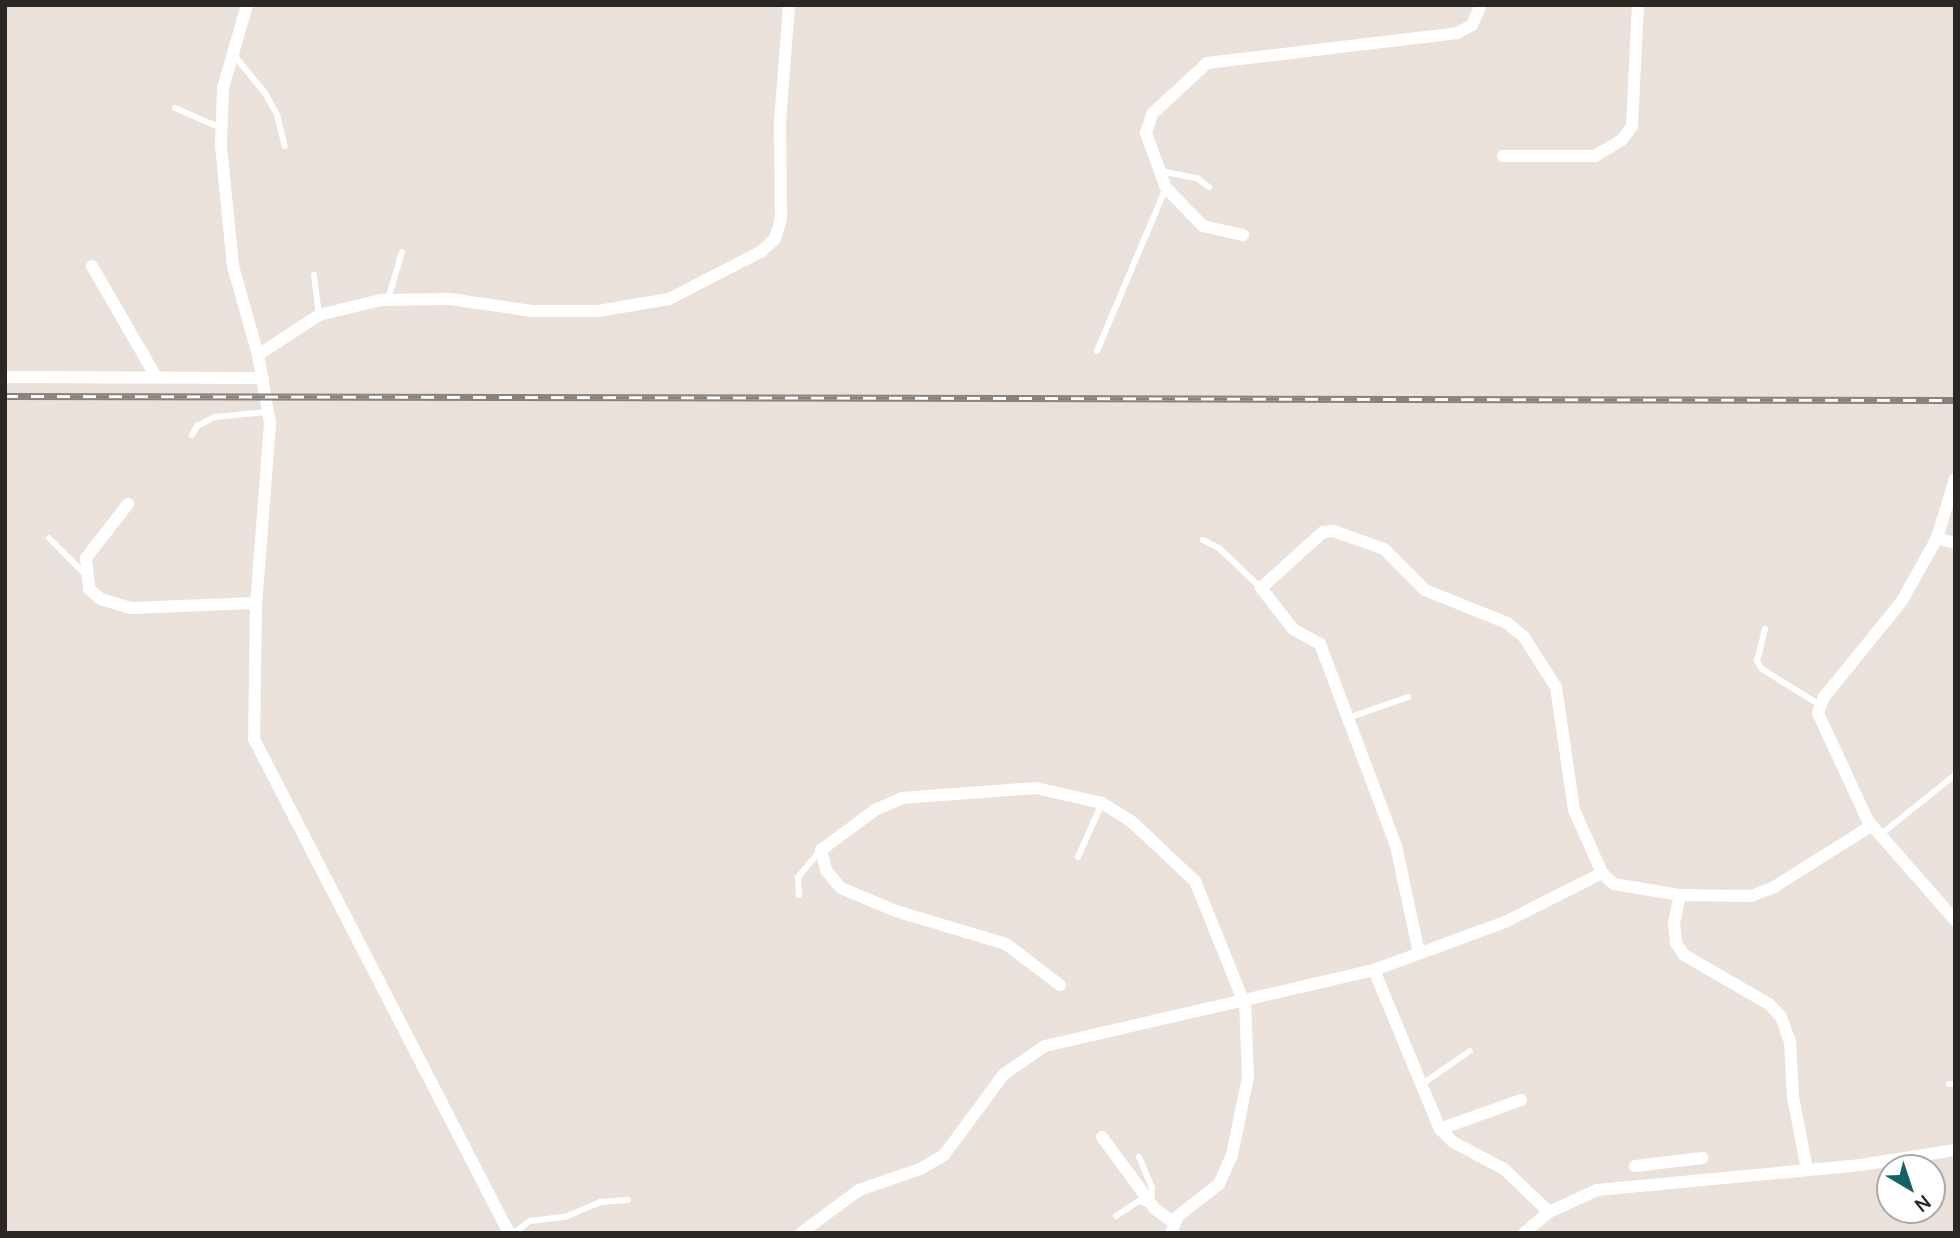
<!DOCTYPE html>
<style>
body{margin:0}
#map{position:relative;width:1960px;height:1238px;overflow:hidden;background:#eae1db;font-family:Manrope,sans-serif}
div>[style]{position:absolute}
.lane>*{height:6px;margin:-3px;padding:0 3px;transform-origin:3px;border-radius:3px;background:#fff}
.street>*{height:12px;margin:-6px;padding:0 6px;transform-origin:6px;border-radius:6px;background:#fff}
.rail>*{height:7px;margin-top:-3.5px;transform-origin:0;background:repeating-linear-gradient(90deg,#fff 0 13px,#88827e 0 26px);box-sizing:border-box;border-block:2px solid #88827e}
span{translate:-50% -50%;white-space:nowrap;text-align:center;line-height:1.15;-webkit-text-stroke:7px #fff;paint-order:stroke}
.frame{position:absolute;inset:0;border:7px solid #2a2724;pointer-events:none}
.north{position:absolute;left:1876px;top:1154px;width:70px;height:70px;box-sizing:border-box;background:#fff;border:2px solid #aaa9a7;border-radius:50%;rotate:141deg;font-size:19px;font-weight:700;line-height:28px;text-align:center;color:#2a2724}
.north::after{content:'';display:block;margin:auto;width:24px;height:32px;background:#126267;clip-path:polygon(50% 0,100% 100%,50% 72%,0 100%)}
</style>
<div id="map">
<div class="lane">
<i style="left:234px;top:55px;width:49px;rotate:50.8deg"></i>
<i style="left:265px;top:93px;width:25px;rotate:61deg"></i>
<i style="left:277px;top:115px;width:32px;rotate:76deg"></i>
<i style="left:175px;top:108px;width:50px;rotate:23.5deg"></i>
<i style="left:1160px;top:171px;width:38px;rotate:11deg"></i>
<i style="left:1197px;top:178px;width:15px;rotate:37deg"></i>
<i style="left:314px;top:275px;width:40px;rotate:82.9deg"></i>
<i style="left:388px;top:299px;width:49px;rotate:-73.4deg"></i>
<i style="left:1097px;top:351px;width:177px;rotate:-67.1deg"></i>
<i style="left:192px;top:435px;width:10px;rotate:-61deg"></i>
<i style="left:197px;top:426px;width:20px;rotate:-27deg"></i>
<i style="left:215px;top:417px;width:52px;rotate:-5.5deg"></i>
<i style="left:49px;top:538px;width:51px;rotate:45deg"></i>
<i style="left:1203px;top:540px;width:18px;rotate:27deg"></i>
<i style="left:1219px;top:548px;width:58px;rotate:43.6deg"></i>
<i style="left:1765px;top:629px;width:33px;rotate:104deg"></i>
<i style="left:1757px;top:661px;width:9px;rotate:58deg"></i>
<i style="left:1762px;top:669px;width:68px;rotate:31.8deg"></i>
<i style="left:1348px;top:718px;width:64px;rotate:-19.3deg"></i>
<i style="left:1880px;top:835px;width:96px;rotate:-38.7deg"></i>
<i style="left:1078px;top:857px;width:59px;rotate:-66deg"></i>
<i style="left:799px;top:895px;width:18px;rotate:-93deg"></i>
<i style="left:798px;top:877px;width:34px;rotate:-50deg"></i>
<i style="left:1422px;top:1084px;width:58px;rotate:-34.5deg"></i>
<i style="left:1949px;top:1084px;width:6px"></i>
<i style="left:1139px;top:1157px;width:34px;rotate:67deg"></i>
<i style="left:1152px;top:1188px;width:13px;rotate:94deg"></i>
<i style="left:1116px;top:1216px;width:27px;rotate:-33deg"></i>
<i style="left:1139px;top:1201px;width:9px;rotate:18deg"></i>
<i style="left:514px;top:1233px;width:20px;rotate:-37deg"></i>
<i style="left:530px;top:1221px;width:35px;rotate:-7deg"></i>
<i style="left:565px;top:1217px;width:38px;rotate:-23deg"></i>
<i style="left:600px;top:1202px;width:28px;rotate:-4deg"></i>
</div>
<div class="street">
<i style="left:247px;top:5px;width:86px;rotate:106.1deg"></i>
<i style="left:223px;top:88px;width:58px;rotate:92deg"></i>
<i style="left:221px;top:146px;width:121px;rotate:84.3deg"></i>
<i style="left:233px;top:266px;width:92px;rotate:74.3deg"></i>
<i style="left:258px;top:355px;width:69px;rotate:80deg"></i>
<i style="left:270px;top:423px;width:181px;rotate:94.4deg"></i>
<i style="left:256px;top:603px;width:136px;rotate:90.8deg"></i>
<i style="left:254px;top:739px;width:556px;rotate:62.7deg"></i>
<i style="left:1503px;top:156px;width:92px"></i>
<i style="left:1595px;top:156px;width:31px;rotate:-31deg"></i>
<i style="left:1622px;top:140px;width:17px;rotate:-54deg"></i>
<i style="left:1632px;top:126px;width:121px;rotate:-87.2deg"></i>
<i style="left:1243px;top:235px;width:41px;rotate:-167.3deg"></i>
<i style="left:1203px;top:226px;width:53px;rotate:-134.2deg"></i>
<i style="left:1166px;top:188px;width:59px;rotate:-110deg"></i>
<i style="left:1146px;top:133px;width:20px;rotate:-72deg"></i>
<i style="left:1152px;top:114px;width:75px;rotate:-42.8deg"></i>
<i style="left:1207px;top:63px;width:252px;rotate:-6.8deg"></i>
<i style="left:1457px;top:33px;width:17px;rotate:-28deg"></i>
<i style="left:1472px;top:25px;width:22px;rotate:-66deg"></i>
<i style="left:92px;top:266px;width:128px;rotate:60deg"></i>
<i style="left:258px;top:355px;width:73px;rotate:-33.3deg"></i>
<i style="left:319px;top:315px;width:64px;rotate:-13.6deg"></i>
<i style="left:381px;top:300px;width:69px;rotate:-0.8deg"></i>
<i style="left:450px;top:299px;width:83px;rotate:8.3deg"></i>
<i style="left:532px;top:311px;width:66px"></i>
<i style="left:598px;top:311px;width:72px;rotate:-9.6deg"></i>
<i style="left:669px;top:299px;width:105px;rotate:-27.3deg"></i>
<i style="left:762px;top:251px;width:18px;rotate:-43deg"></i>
<i style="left:775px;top:239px;width:21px;rotate:-73deg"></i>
<i style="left:781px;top:219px;width:97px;rotate:-90.6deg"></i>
<i style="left:780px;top:122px;width:117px;rotate:-85.6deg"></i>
<i style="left:5px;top:377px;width:258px;rotate:0.2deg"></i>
<i style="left:1955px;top:479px;width:62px;rotate:107deg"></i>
<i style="left:1937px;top:538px;width:72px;rotate:119.1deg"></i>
<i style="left:1902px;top:601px;width:124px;rotate:129.1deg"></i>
<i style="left:1824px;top:697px;width:17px;rotate:111deg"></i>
<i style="left:1818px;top:713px;width:119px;rotate:65.2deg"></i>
<i style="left:1868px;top:821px;width:132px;rotate:48.7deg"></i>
<i style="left:128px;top:504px;width:68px;rotate:127.9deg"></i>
<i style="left:86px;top:558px;width:31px;rotate:84deg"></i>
<i style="left:89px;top:589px;width:16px;rotate:40deg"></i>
<i style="left:101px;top:599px;width:31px;rotate:17deg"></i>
<i style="left:131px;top:608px;width:125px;rotate:-2.3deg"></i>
<i style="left:1937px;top:538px;width:19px;rotate:16deg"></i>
<i style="left:1680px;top:895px;width:29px;rotate:102deg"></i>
<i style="left:1674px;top:923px;width:20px;rotate:84deg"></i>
<i style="left:1676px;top:943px;width:14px;rotate:56deg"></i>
<i style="left:1684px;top:955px;width:98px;rotate:30deg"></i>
<i style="left:1769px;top:1004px;width:18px;rotate:47deg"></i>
<i style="left:1781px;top:1017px;width:27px;rotate:70deg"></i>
<i style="left:1790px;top:1042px;width:55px;rotate:86.9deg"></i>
<i style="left:1793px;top:1097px;width:74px;rotate:79.1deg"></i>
<i style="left:1419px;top:953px;width:109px;rotate:-102.1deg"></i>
<i style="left:1396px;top:846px;width:216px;rotate:-110.6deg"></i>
<i style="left:1320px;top:644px;width:31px;rotate:-151deg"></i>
<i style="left:1293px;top:629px;width:52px;rotate:-128deg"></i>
<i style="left:1261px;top:588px;width:84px;rotate:-42.1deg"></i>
<i style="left:1323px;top:532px;width:10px;rotate:-6deg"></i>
<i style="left:1333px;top:531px;width:54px;rotate:19.4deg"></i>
<i style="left:1384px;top:549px;width:58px;rotate:45deg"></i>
<i style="left:1425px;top:590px;width:88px;rotate:21.9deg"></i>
<i style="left:1507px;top:623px;width:22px;rotate:39deg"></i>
<i style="left:1524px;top:637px;width:59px;rotate:57.4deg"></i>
<i style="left:1556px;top:687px;width:124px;rotate:81.7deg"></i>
<i style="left:1574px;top:810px;width:69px;rotate:66deg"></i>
<i style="left:1602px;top:873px;width:16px;rotate:43deg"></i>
<i style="left:1614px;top:884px;width:67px;rotate:9.5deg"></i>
<i style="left:1680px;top:895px;width:71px;rotate:0.8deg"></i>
<i style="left:1751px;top:896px;width:25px;rotate:-21deg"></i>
<i style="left:1774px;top:887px;width:115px;rotate:-32.2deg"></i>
<i style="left:1374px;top:970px;width:172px;rotate:67.5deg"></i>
<i style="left:1440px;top:1129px;width:18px;rotate:45deg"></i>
<i style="left:1453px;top:1142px;width:58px;rotate:27.9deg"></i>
<i style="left:1504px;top:1169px;width:62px;rotate:43.7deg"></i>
<i style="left:1060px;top:985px;width:68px;rotate:-142.8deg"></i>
<i style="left:1006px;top:944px;width:115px;rotate:-163.3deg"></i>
<i style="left:896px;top:911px;width:60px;rotate:-157.3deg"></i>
<i style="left:841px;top:888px;width:23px;rotate:-130deg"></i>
<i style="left:826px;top:870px;width:21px;rotate:-104deg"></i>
<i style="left:821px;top:850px;width:67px;rotate:-36.5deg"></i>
<i style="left:875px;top:810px;width:30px;rotate:-24deg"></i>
<i style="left:902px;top:798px;width:134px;rotate:-4.3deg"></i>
<i style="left:1036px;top:788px;width:68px;rotate:12.8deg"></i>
<i style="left:1102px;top:803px;width:36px;rotate:32deg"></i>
<i style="left:1132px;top:822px;width:86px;rotate:43.1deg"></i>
<i style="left:1195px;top:881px;width:128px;rotate:68deg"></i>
<i style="left:1440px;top:1129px;width:86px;rotate:-19.7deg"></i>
<i style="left:1102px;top:1137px;width:89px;rotate:53.6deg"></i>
<i style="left:1155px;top:1209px;width:24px;rotate:36deg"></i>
<i style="left:1635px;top:1166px;width:68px;rotate:-6.7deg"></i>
<i style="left:801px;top:1233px;width:72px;rotate:-36.6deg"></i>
<i style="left:859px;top:1190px;width:65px;rotate:-19deg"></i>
<i style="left:920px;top:1169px;width:28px;rotate:-30deg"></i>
<i style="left:944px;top:1155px;width:101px;rotate:-53.5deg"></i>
<i style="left:1004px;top:1074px;width:50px;rotate:-34.3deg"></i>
<i style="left:1045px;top:1046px;width:338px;rotate:-13deg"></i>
<i style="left:1374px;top:970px;width:140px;rotate:-20.1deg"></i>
<i style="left:1505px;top:922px;width:109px;rotate:-26.8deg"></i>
<i style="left:1171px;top:1233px;width:18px;rotate:-68deg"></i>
<i style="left:1178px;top:1216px;width:52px;rotate:-38deg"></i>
<i style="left:1219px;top:1184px;width:32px;rotate:-66deg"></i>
<i style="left:1232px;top:1155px;width:80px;rotate:-78.4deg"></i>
<i style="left:1248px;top:1077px;width:78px;rotate:-92.2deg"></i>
<i style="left:1524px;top:1233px;width:33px;rotate:-40deg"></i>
<i style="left:1549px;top:1212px;width:53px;rotate:-24.6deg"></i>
<i style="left:1597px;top:1190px;width:265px;rotate:-5.4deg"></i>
<i style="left:1861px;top:1165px;width:95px;rotate:-9.1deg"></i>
</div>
<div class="rail">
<i style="left:5px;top:396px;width:1950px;rotate:0.12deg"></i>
</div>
<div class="frame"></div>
<div class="north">N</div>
</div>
